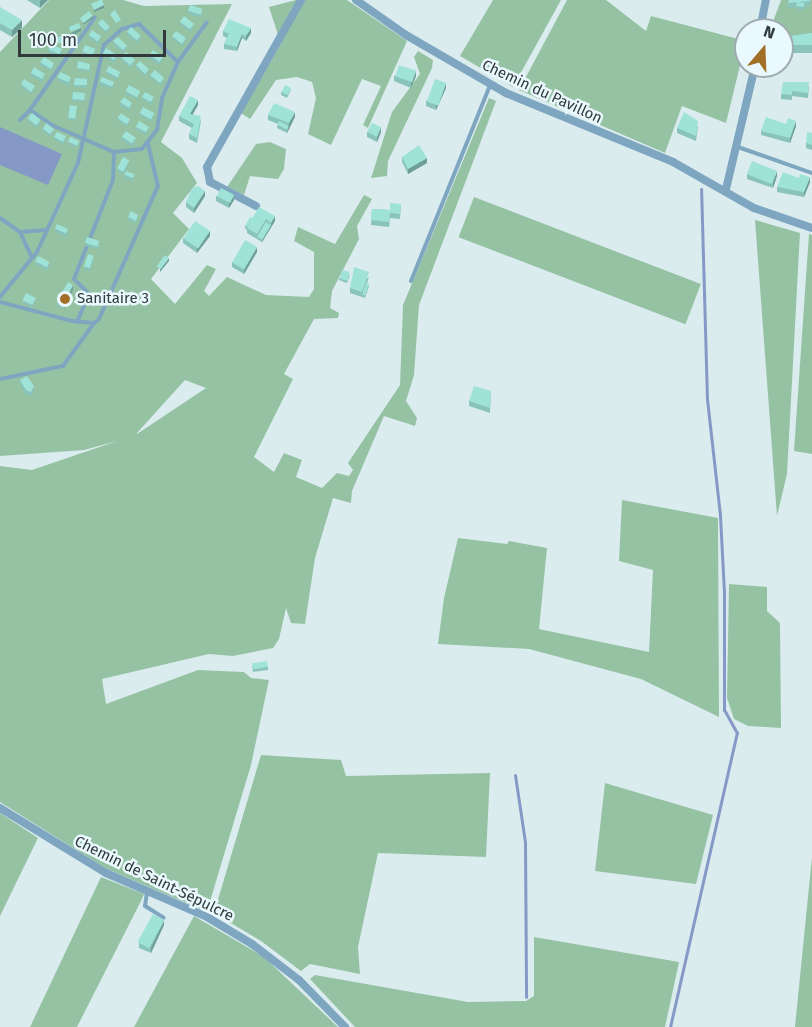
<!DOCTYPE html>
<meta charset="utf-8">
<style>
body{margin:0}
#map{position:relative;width:812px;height:1027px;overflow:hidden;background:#dbecef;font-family:"Fira Sans",sans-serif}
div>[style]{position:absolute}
.green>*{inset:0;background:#96c2a4;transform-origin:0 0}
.water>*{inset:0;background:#8699c6}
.stream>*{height:3px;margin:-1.5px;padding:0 1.5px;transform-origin:1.5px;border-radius:1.5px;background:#8699c6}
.service>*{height:4px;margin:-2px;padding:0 2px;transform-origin:2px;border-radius:2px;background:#7fa6c1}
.minor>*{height:8px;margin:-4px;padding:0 4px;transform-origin:4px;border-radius:4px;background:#7fa6c1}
.wall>*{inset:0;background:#89c3ba;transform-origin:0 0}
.shaded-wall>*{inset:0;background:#6f9f97;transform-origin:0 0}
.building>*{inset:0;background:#9fe3d8;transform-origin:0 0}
.dots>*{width:16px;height:16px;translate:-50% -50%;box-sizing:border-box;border:3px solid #e9f9fd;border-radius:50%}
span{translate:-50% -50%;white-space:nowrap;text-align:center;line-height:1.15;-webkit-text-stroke:5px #e9f9fd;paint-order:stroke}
.street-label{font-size:15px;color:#32393a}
.poi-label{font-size:15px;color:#32393a}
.left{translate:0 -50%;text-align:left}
.north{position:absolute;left:734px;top:18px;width:60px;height:60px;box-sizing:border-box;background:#e9f9fd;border:2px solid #a0acaf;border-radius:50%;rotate:19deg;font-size:16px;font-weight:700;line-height:24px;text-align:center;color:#32393a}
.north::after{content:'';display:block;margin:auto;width:21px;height:27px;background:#a26f26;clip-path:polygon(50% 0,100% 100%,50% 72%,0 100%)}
.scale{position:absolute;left:18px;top:30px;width:148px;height:27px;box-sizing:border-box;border:3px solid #32393a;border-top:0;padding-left:8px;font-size:18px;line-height:21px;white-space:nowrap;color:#32393a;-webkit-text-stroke:4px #e9f9fd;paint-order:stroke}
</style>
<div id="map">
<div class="green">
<i style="clip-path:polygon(evenodd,49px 0,123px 0,144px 6px,232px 4px,161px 142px,182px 158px,197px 183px,173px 213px,189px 229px,151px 279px,175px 304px,207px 265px,216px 269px,204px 291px,209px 296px,227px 277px,266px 295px,309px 297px,314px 289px,314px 252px,294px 241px,298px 227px,335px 244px,364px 195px,372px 199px,357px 226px,359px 239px,332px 291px,330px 308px,339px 313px,338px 318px,314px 319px,284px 374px,293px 379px,254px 457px,274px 472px,284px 453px,302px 460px,296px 477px,322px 488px,337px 473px,349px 476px,353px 470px,348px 463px,400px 385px,403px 305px,489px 98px,496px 101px,419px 305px,414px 375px,406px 401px,417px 418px,415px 426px,384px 416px,352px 491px,351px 503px,333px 498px,315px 558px,305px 624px,291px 623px,286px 608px,279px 639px,273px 648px,233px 656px,209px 654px,102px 679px,106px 704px,198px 670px,244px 672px,251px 678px,269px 680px,251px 765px,208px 908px,200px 909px,105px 868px,0 802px,0 466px,32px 470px,117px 441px,84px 450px,0 456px,0 52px,49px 0,185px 380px,206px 388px,137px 434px,137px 433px,185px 380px)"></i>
<i style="clip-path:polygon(296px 0,347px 0,407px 41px,368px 128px,363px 125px,381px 86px,362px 79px,331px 145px,308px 134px,316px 98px,312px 82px,297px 77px,276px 80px,250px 119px,241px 113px,281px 44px,269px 7px)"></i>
<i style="clip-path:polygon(493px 0,561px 0,513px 87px,460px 56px)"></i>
<i style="clip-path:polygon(567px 0,606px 0,646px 31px,651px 16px,746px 41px,726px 123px,682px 106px,665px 153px,519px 90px)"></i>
<i style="clip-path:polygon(781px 0,812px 0,812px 35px,782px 38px,782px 30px,770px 30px)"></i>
<i style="clip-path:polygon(418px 51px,433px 60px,432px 68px,388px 161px,387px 176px,371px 178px,392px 112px,420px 74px,414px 57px)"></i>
<i style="clip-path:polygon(270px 142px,286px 149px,284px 169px,278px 179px,250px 176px,244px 195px,227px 187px,256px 144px)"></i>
<i style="left:474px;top:197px;width:243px;height:43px;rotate:21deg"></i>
<i style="clip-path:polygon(755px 220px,800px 233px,787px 474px,777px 516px)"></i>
<i style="clip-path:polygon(809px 234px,812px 235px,812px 454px,794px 451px)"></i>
<i style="clip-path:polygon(622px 500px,718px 518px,719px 717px,641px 679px,529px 649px,438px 644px,444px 598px,458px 538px,507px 544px,509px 541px,547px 548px,539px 629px,649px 652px,653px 570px,619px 561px)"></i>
<i style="clip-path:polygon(729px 584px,767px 587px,767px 611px,780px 623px,781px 728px,748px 726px,734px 719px,727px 698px)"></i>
<i style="clip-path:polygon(261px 755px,341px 760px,346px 776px,490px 773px,486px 857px,378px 853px,358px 947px,360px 974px,310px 964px,301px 971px,261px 941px,214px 913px)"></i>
<i style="clip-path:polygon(605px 783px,713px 815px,696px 884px,595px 871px)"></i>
<i style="clip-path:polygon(0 813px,38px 838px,0 916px)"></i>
<i style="clip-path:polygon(812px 857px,812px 1027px,795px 1027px)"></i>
<i style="clip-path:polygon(101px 877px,144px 894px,141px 901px,77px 1027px,30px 1027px)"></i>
<i style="clip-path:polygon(194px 916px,264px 957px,338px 1027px,134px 1027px)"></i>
<i style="clip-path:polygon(534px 937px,679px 962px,665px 1027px,355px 1027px,310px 979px,315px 975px,468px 1002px,526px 1001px,534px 996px)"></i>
</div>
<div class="water">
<i style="clip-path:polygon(0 127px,62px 154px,48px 185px,0 165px)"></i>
</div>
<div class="stream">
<i style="left:515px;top:775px;width:68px;rotate:81.5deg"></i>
<i style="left:525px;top:842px;width:155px;rotate:89.6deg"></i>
<i style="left:670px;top:1027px;width:302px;rotate:-77.2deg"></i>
<i style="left:737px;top:733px;width:26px;rotate:-119deg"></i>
<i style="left:724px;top:710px;width:118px;rotate:-90deg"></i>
<i style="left:724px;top:592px;width:77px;rotate:-93deg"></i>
<i style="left:720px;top:515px;width:116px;rotate:-96.4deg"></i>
<i style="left:707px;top:400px;width:211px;rotate:-91.6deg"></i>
</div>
<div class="service">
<i style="left:30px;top:110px;width:29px;rotate:34deg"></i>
<i style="left:54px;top:126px;width:65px;rotate:23.4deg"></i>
<i style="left:114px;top:152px;width:28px;rotate:-6deg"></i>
<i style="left:142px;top:149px;width:24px;rotate:-52deg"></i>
<i style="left:157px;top:130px;width:32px;rotate:-81deg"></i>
<i style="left:162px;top:98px;width:39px;rotate:-66deg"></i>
<i style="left:178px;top:62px;width:49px;rotate:-54.1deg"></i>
<i style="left:20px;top:120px;width:14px;rotate:-45deg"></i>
<i style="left:30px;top:110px;width:113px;rotate:-55deg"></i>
<i style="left:738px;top:147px;width:78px;rotate:19.4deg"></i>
<i style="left:0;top:218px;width:24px;rotate:35deg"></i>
<i style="left:20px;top:232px;width:29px;rotate:65deg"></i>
<i style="left:20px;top:232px;width:27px;rotate:-4deg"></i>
<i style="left:411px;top:281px;width:211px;rotate:-68deg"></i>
<i style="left:0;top:297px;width:58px;rotate:-50.6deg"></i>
<i style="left:37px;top:252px;width:98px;rotate:-65.3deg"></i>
<i style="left:78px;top:163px;width:121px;rotate:-77.6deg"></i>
<i style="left:104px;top:45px;width:24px;rotate:-42deg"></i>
<i style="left:122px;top:29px;width:18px;rotate:-16deg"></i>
<i style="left:139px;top:24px;width:54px;rotate:44.3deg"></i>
<i style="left:0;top:302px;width:74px;rotate:14.8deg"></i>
<i style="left:72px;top:321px;width:22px;rotate:5deg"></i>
<i style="left:94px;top:323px;width:6px;rotate:-39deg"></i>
<i style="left:99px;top:319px;width:145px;rotate:-66.1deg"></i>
<i style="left:158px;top:186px;width:43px;rotate:-103.4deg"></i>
<i style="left:77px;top:322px;width:30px;rotate:-67deg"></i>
<i style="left:89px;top:294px;width:21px;rotate:-135deg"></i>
<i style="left:74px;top:279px;width:106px;rotate:-68.5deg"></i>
<i style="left:113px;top:180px;width:28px;rotate:-88deg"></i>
<i style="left:0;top:379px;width:64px;rotate:-11.7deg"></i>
<i style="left:63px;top:366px;width:53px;rotate:-54.2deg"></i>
<i style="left:147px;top:892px;width:14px;rotate:98deg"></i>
<i style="left:145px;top:906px;width:22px;rotate:32deg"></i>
</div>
<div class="minor">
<i style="left:356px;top:0;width:61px;rotate:35deg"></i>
<i style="left:406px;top:35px;width:116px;rotate:30.1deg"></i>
<i style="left:506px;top:93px;width:181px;rotate:22.4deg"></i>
<i style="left:673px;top:162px;width:93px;rotate:29.6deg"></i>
<i style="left:754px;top:208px;width:61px;rotate:19deg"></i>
<i style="left:760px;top:30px;width:31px;rotate:-79deg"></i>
<i style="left:726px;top:189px;width:126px;rotate:-76.7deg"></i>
<i style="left:256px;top:206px;width:52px;rotate:-152.4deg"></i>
<i style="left:210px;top:182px;width:15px;rotate:-101deg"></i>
<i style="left:207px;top:167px;width:192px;rotate:-60.6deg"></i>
<i style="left:0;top:808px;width:124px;rotate:31.5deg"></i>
<i style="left:106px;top:873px;width:110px;rotate:23.5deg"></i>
<i style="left:207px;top:917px;width:52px;rotate:31deg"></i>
<i style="left:252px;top:944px;width:59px;rotate:37.5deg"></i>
<i style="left:299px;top:980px;width:66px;rotate:45.6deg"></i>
</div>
<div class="wall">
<i style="clip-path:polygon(27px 0,48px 0,40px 8px)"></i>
<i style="clip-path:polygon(789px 0,810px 0,810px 6px,804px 7px,804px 10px,796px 9px,796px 7px,788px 8px)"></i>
<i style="clip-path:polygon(0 7px,22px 28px,12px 37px,0 30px)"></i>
<i style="clip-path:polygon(188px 11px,202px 11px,200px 17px,188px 14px)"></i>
<i style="clip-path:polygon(180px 22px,194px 26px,190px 32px,180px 24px)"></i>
<i style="clip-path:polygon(98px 23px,110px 29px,106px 33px,98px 26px)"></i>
<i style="clip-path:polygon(223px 31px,251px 33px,246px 41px,242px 38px,237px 51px,224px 49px,224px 44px,227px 38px,223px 36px)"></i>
<i style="clip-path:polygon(127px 32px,141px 38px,137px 43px,127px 35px)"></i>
<i style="clip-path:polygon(812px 33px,812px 53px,793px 53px,793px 57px,783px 58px,783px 54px,782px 54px,782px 37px)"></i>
<i style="clip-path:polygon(89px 35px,101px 39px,98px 44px,89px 38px)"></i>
<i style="clip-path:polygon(172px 36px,186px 41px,182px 46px,172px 39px)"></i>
<i style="clip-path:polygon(113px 41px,127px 48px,123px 53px,113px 44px)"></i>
<i style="clip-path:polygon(49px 50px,62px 52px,60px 58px,49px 52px)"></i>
<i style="clip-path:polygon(82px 51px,95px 51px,93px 57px,82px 53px)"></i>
<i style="clip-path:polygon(103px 53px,117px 57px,114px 63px,103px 56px)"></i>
<i style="clip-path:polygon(149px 55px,163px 59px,159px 65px,149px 58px)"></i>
<i style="clip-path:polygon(121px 57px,135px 63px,130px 68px,121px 59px)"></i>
<i style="clip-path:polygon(40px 62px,54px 66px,51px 71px,40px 65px)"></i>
<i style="clip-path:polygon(136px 65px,149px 72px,145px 76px,136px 68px)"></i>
<i style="clip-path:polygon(90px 66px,89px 72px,77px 70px,77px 68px)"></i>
<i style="clip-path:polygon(106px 71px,120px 74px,117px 80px,106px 74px)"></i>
<i style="clip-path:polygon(31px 73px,45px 76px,42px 82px,31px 76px)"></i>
<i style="clip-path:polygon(150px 75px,164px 80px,160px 85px,150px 77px)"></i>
<i style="clip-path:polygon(394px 76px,416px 76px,411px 88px,394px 81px)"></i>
<i style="clip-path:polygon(58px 78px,71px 79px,69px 86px,58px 81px)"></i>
<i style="left:75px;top:78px;width:12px;height:9px;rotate:5deg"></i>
<i style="clip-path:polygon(100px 82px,114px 84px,112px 89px,100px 85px)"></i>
<i style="clip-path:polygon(21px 84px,35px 89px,31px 94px,21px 87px)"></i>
<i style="clip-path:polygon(809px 87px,808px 98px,792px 96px,792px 100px,781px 99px,781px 94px)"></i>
<i style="clip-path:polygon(446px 88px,436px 110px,426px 106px,426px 101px)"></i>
<i style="clip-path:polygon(291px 90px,287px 98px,281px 95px,281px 92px)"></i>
<i style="clip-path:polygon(126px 91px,140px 94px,137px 99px,126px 94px)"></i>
<i style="left:73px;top:92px;width:12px;height:9px;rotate:5deg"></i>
<i style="clip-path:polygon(142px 97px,154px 99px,151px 105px,142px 99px)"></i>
<i style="clip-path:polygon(120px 102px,132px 105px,129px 111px,120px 105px)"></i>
<i style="left:70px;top:105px;width:7px;height:15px;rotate:8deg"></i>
<i style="clip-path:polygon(198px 105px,193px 114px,201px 121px,197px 143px,189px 139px,189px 134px,192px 128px,179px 121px,179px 116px)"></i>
<i style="clip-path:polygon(140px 113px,154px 115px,151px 121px,140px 116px)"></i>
<i style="clip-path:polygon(268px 115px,295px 117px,287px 133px,277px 128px,278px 124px,268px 120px)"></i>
<i style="clip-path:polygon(117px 118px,130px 121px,126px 126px,117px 120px)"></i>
<i style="clip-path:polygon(28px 119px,41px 123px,37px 128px,28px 121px)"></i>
<i style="clip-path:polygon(786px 124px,796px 126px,790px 143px,761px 135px,761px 131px)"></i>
<i style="clip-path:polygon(698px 126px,696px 141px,677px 133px,677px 128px)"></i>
<i style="clip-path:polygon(136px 127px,149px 129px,146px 135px,136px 129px)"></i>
<i style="clip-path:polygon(43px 129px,54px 131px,50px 137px,43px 131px)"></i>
<i style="clip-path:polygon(367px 132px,381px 132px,377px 142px,367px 137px)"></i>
<i style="clip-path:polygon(812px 133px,812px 150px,806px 148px,806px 143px)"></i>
<i style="clip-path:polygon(54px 137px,66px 139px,63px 144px,54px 139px)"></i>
<i style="clip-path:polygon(122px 137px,136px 140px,132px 147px,122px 140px)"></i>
<i style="clip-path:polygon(68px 142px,79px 143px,77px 148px,68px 144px)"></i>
<i style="clip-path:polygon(402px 157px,427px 163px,408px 174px,402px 162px)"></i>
<i style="clip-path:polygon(129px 162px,124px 174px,118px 172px,118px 169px)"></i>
<i style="clip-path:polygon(747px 174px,777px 176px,773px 188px,747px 179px)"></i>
<i style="clip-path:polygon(124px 175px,134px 176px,132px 181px,124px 178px)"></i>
<i style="clip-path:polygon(810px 182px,804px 197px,777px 192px,777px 187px)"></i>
<i style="clip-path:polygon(205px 196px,194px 213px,186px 207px,186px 202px)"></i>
<i style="clip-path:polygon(216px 196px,234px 200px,229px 208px,216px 201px)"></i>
<i style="clip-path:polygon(401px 204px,400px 219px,390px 218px,389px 227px,371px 225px,372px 209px,390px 210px)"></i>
<i style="clip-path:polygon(259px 207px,275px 221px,262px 242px,247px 233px,247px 230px,245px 228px,245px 226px,253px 218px)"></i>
<i style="clip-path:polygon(128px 217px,138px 217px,136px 223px,128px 220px)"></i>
<i style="clip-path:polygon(55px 229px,68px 231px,66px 237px,55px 232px)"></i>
<i style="clip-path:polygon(210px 236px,197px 253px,183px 243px,183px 238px)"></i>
<i style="clip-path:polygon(86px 243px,99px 243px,98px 249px,86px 246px)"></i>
<i style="clip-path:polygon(257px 252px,244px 274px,232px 267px,232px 262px)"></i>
<i style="clip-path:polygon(94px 259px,90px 271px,84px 269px,84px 266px)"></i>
<i style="clip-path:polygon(35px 261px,50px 264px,47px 270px,35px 264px)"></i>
<i style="clip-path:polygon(350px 275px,347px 283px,339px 280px,339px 278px)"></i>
<i style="clip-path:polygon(369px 277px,367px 283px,369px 286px,365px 298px,350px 293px,350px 288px)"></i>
<i style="clip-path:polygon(73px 290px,64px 309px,57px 306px,57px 301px)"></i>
<i style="clip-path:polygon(23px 300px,36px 300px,32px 307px,23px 302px)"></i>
<i style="clip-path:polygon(20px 380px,34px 391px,31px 396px,26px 395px,20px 384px)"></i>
<i style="clip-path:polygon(491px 391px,490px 413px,469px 406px,469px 401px)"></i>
<i style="clip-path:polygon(252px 666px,268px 667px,268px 670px,253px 672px)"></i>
<i style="clip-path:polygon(164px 925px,151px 953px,139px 948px,139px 943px)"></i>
</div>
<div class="shaded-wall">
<i style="clip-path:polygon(41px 0,48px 0,40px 8px,40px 1px)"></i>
<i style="clip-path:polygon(104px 5px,104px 8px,94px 12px,94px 10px)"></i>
<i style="clip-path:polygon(93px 16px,93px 18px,83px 25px,83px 22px)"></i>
<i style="clip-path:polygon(22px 20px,22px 28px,12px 37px,12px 30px)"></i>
<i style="clip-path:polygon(81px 28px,81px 31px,71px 36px,71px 33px)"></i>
<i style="clip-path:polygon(251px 28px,251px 33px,246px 41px,246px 36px)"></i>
<i style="clip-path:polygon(242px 34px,242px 38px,237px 51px,237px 47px)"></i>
<i style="left:70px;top:40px;width:2px;height:11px;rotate:90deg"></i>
<i style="clip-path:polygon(416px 71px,416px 76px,411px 88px,411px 83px)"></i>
<i style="clip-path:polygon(446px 83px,446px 88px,436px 110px,436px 105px)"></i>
<i style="clip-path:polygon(198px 100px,198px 105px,190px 119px,190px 114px)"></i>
<i style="clip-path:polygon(295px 112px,295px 117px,287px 133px,289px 123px)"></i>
<i style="clip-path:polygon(796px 121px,796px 126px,790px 143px,790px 138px)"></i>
<i style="clip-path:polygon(381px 127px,381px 132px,377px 142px,377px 137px)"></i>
<i style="clip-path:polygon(427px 158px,427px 163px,408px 174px,408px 169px)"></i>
<i style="clip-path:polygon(777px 171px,777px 176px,773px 188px,773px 183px)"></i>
<i style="clip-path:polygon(810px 177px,810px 182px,804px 197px,804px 192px)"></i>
<i style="clip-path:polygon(205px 191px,205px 196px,194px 213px,194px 208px)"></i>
<i style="clip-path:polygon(234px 195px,234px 200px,229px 208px,229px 203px)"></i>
<i style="clip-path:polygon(275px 216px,275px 221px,262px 242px,262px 239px,271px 225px,271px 223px)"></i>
<i style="clip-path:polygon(210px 231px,210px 236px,197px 253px,197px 248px)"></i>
<i style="clip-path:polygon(257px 247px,257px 252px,244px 274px,244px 269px)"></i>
<i style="clip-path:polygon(169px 258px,169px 261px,160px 272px,160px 269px)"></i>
<i style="clip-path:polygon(73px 285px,73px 290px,64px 309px,64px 304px)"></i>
<i style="clip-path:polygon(164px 920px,164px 925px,151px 953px,151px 948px)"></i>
</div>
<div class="building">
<i style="clip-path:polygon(100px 0,102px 0,104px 5px,94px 10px,91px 4px)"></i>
<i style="clip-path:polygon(789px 0,810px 0,810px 1px,788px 3px)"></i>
<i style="clip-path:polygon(797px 2px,804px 3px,804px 7px,796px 6px)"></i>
<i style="left:190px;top:5px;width:13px;height:6px;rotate:18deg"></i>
<i style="clip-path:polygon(0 7px,22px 20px,12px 30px,0 23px)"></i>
<i style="clip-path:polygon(115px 10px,121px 20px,116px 23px,110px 14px)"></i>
<i style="left:89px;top:11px;width:6px;height:12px;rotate:51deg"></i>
<i style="clip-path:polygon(184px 16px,194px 24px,190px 29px,180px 22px)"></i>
<i style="left:102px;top:19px;width:11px;height:6px;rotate:45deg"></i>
<i style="clip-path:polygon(229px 19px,251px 28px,246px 36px,242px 34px,237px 47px,224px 44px,229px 34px,223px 31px)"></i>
<i style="left:79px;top:23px;width:5px;height:11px;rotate:68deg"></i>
<i style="left:131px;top:27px;width:13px;height:6px;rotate:42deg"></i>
<i style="left:92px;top:30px;width:11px;height:6px;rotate:34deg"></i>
<i style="clip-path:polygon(176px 31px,186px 38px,182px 44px,172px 36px)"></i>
<i style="clip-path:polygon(812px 33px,812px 45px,792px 45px,793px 50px,783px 51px,783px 47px,782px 47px,782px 37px)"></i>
<i style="left:68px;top:34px;width:6px;height:12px;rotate:72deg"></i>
<i style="clip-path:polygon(118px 37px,127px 46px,123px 50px,113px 41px)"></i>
<i style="left:51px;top:44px;width:12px;height:6px;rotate:24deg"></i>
<i style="left:85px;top:45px;width:11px;height:7px;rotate:22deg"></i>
<i style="left:106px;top:48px;width:13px;height:6px;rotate:32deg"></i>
<i style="left:153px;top:50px;width:12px;height:6px;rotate:35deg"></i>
<i style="left:126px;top:52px;width:12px;height:7px;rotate:42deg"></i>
<i style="clip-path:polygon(44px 57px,54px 63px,51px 69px,40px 62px)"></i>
<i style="clip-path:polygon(78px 61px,90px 64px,89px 70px,77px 68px)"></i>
<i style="clip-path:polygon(140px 61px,149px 69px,145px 74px,136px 65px)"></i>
<i style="left:399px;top:65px;width:18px;height:12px;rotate:19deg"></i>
<i style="left:109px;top:66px;width:13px;height:6px;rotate:29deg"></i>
<i style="clip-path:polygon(34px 67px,45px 74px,42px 79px,31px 73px)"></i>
<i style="clip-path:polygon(155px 70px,164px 78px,160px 83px,150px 75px)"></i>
<i style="left:60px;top:72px;width:12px;height:6px;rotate:24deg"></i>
<i style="left:102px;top:77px;width:13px;height:5px;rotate:23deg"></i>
<i style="clip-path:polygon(75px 78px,87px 79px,87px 85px,74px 85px)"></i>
<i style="clip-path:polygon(24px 79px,35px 86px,31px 92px,21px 84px)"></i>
<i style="left:435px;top:79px;width:12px;height:24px;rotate:20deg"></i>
<i style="clip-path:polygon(783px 82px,809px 82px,808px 93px,792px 91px,792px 95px,781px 94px)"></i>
<i style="left:129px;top:85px;width:13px;height:7px;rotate:29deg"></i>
<i style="left:285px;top:85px;width:7px;height:8px;rotate:27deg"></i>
<i style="left:73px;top:92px;width:12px;height:7px;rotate:5deg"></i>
<i style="left:145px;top:92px;width:10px;height:6px;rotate:29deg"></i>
<i style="clip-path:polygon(190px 96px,198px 100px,190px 114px,201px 116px,197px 138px,189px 134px,194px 124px,179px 116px)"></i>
<i style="clip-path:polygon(124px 97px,132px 103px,129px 108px,120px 102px)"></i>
<i style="clip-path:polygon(274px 103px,295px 112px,289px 123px,268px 115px)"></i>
<i style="left:70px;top:105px;width:7px;height:13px;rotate:8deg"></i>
<i style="left:143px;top:107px;width:13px;height:7px;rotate:29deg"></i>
<i style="clip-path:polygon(684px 112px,698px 121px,696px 136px,677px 128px)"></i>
<i style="left:32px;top:113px;width:11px;height:7px;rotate:38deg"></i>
<i style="left:121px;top:113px;width:11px;height:6px;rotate:34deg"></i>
<i style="clip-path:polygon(766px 117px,786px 124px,788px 118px,796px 121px,790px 138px,761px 131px)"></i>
<i style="clip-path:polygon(139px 121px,149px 127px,146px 132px,136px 127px)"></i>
<i style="left:279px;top:121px;width:11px;height:4px;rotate:27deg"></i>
<i style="clip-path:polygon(46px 123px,54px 129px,50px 134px,43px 129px)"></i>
<i style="clip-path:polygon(372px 123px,381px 127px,377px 137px,367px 132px)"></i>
<i style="left:126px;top:131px;width:12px;height:7px;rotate:35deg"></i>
<i style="clip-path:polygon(57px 132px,66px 136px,63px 142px,54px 137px)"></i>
<i style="clip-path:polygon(807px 132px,812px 133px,812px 145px,806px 143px)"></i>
<i style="left:70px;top:137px;width:10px;height:5px;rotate:24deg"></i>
<i style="clip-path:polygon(419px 145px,427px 158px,408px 169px,402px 157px)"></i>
<i style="left:123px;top:157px;width:7px;height:13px;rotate:27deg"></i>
<i style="left:752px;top:161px;width:27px;height:14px;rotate:22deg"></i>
<i style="left:126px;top:171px;width:9px;height:4px;rotate:21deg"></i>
<i style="clip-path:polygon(783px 172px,799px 178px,800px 174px,810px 177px,804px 192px,777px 187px)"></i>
<i style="clip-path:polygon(198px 186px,205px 191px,194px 208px,186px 202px,192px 188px)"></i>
<i style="left:221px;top:188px;width:15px;height:9px;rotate:28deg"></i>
<i style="clip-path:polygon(390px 203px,401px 204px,400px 214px,390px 213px,389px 222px,371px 220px,372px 209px,390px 210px)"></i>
<i style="clip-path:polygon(259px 207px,275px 216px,271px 223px,266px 219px,257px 234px,247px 228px)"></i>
<i style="clip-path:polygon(131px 211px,138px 215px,136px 221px,128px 217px)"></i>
<i style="clip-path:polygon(250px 217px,253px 218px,247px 227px,245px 226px)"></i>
<i style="left:195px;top:221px;width:18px;height:21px;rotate:34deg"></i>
<i style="left:266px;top:222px;width:6px;height:17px;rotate:31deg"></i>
<i style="left:57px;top:224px;width:12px;height:5px;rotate:24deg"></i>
<i style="left:87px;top:237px;width:13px;height:6px;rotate:18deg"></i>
<i style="left:245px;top:240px;width:14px;height:26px;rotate:30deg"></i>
<i style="left:88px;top:254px;width:6px;height:13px;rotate:18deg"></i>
<i style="left:165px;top:255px;width:5px;height:14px;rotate:37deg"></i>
<i style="left:38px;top:256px;width:13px;height:6px;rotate:27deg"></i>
<i style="clip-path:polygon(354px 267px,369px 272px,362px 292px,350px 288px)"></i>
<i style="left:342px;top:270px;width:8px;height:9px;rotate:14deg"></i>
<i style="clip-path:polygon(68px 282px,73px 285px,64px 304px,57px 301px)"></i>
<i style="left:366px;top:283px;width:3px;height:12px;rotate:18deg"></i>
<i style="left:26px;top:293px;width:11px;height:8px;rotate:27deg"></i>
<i style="clip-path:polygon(27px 376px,34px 386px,31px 392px,26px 390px,20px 380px)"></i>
<i style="clip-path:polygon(474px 386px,491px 391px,490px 408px,469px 401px)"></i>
<i style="left:267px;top:661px;width:6px;height:15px;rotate:81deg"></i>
<i style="left:153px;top:914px;width:13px;height:32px;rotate:29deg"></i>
</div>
<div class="dots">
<i style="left:65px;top:299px;background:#a26f26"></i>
</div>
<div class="street-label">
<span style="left:542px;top:92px;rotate:25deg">Chemin du Pavillon</span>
<span style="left:154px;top:879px;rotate:26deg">Chemin de Saint-Sépulcre</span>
</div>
<div class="poi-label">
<span class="left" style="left:77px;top:299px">Sanitaire 3</span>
</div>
<div class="north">N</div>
<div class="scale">100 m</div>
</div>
